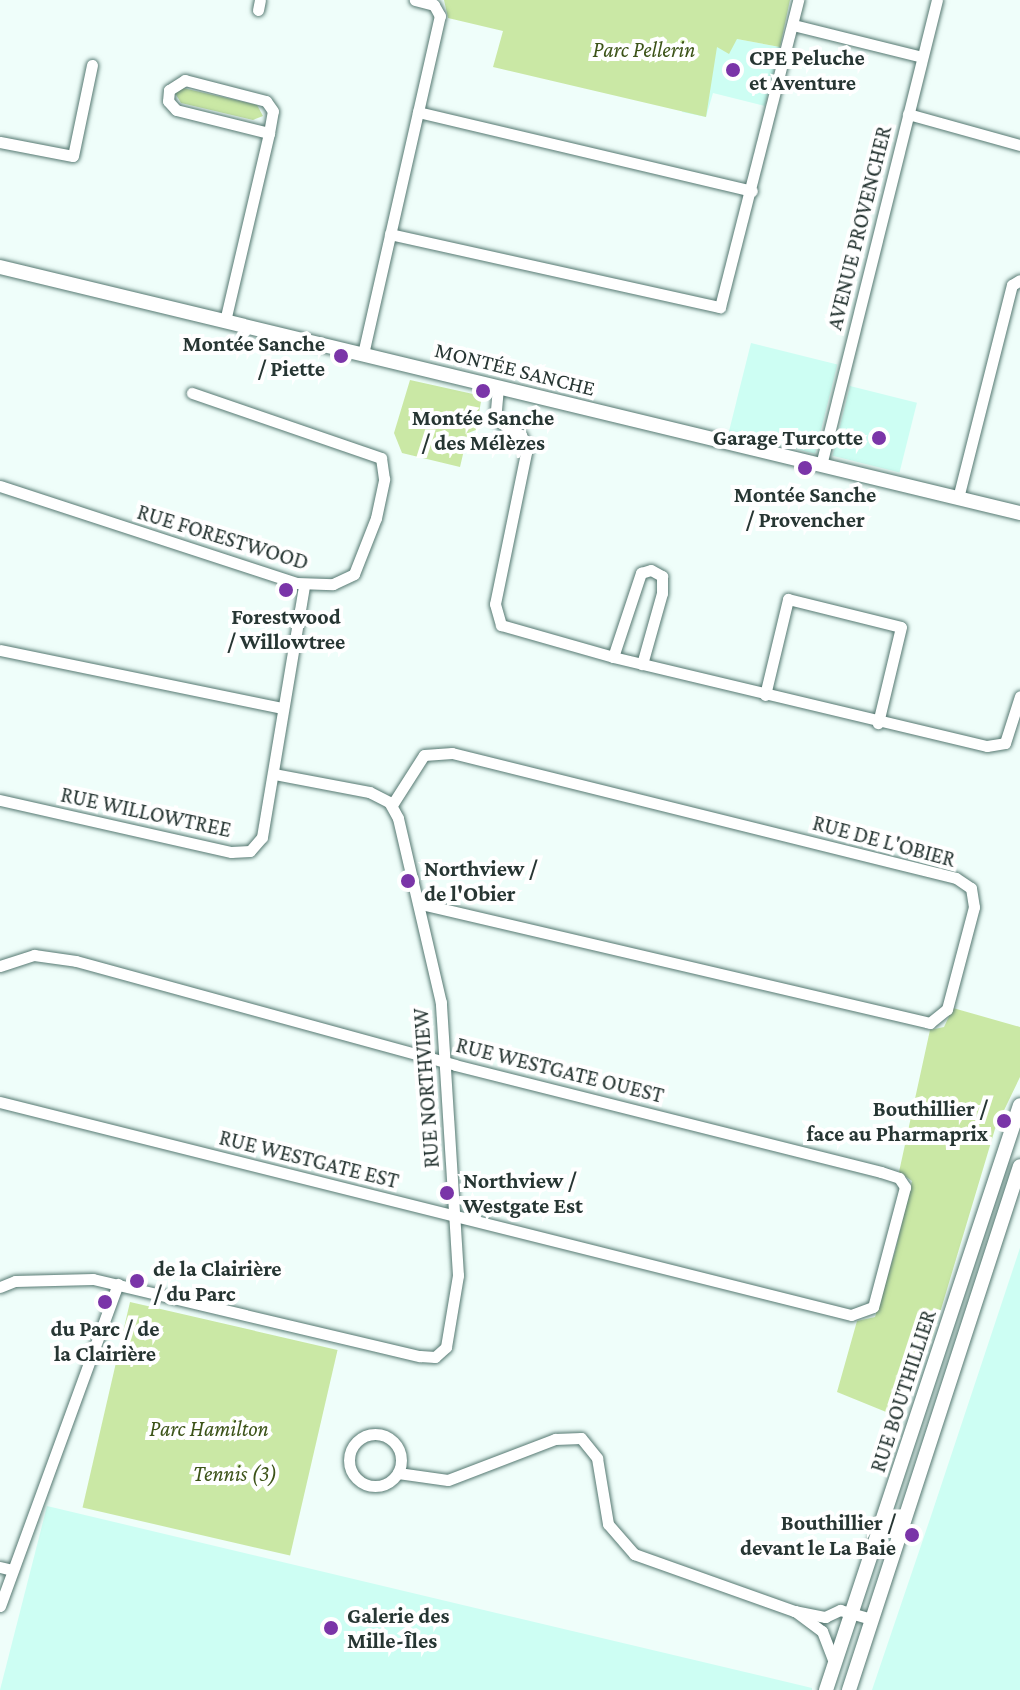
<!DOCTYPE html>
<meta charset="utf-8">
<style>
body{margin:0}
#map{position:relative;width:1020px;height:1690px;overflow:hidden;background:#effefa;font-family:"Crimson Pro",serif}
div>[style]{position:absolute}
.built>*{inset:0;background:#cdfef3;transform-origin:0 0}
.green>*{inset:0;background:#cae8a5;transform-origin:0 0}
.roads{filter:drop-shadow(0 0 2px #557871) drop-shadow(0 0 2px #557871)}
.minor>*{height:11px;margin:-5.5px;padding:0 5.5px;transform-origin:5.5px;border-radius:5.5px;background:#fff}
.minor>.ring{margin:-5.5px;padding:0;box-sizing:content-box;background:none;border:11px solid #fff;border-radius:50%}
.tertiary>*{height:14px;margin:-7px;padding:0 7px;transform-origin:7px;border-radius:7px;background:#fff}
.dots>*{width:22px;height:22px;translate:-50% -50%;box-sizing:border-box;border:4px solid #fff;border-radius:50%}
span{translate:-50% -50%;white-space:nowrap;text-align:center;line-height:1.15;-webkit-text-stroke:8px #fff;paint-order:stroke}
.park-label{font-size:22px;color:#3c5318;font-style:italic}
.poi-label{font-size:22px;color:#273633;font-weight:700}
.left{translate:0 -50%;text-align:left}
.right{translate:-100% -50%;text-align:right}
.street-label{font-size:22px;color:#273633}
</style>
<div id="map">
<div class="built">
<i style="clip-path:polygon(737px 39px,780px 47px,765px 106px,713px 93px,706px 117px,682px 112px,698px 46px)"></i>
<i style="left:751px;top:343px;width:89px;height:92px;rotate:14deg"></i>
<i style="left:850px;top:386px;width:69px;height:72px;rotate:14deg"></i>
<i style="clip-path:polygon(1020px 1248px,1020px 1690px,872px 1690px,931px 1516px)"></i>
<i style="clip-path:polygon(47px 1506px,812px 1688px,812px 1690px,0 1690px)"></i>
</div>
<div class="green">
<i style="clip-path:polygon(444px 0,790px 0,780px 47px,737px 39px,729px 54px,717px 47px,706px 117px,493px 67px,503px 31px,448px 18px)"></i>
<i style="clip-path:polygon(183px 88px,257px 105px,263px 116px,253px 120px,181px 103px,175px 93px)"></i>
<i style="clip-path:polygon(410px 380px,482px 396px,476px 430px,468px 433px,460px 467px,402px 453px,394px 433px)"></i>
<i style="clip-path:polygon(953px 1008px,1020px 1027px,1020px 1077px,995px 1129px,933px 1336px,905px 1409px,899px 1408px,896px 1416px,837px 1392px,857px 1321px,875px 1317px,895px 1252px,912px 1181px,899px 1172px,930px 1030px,944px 1027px)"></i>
<i style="left:130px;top:1302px;width:213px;height:211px;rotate:13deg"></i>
</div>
<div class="roads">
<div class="minor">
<i style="left:258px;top:10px;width:10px;rotate:-79deg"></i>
<i style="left:793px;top:25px;width:133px;rotate:13.9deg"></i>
<i style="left:418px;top:112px;width:343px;rotate:13.3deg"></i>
<i style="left:908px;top:114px;width:116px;rotate:15.5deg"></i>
<i style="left:0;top:142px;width:74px;rotate:10.9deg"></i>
<i style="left:73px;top:156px;width:93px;rotate:-78.2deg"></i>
<i style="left:390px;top:234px;width:338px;rotate:12.5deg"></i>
<i style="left:720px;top:307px;width:317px;rotate:-75.7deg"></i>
<i style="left:225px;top:321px;width:193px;rotate:-76.8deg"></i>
<i style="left:269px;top:133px;width:22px;rotate:-80deg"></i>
<i style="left:273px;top:111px;width:12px;rotate:-125deg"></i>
<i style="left:266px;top:101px;width:84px;rotate:-165.5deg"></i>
<i style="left:185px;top:80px;width:19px;rotate:148deg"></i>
<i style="left:169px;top:90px;width:11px;rotate:95deg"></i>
<i style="left:168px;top:101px;width:12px;rotate:48deg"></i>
<i style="left:176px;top:110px;width:96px;rotate:13.9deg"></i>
<i style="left:363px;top:354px;width:347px;rotate:-77.2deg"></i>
<i style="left:440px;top:16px;width:13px;rotate:-119deg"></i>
<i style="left:434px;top:5px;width:20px;rotate:-165deg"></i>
<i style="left:498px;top:387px;width:32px;rotate:95deg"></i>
<i style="left:495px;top:419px;width:31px;rotate:32deg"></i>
<i style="left:521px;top:435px;width:14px;rotate:65deg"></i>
<i style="left:527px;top:448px;width:159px;rotate:101.6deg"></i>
<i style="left:495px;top:604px;width:22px;rotate:74deg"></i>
<i style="left:501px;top:625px;width:116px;rotate:15.9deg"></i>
<i style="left:613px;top:657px;width:384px;rotate:13.4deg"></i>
<i style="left:987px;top:746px;width:18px;rotate:-9deg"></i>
<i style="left:1005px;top:743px;width:49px;rotate:-72.3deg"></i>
<i style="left:821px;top:465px;width:479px;rotate:-76deg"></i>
<i style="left:0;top:486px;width:312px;rotate:18.1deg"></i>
<i style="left:297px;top:583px;width:36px;rotate:2deg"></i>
<i style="left:333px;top:584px;width:23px;rotate:-25deg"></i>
<i style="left:354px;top:574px;width:60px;rotate:-68.6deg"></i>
<i style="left:376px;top:518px;width:40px;rotate:-78deg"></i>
<i style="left:384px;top:479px;width:21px;rotate:-98deg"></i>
<i style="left:381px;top:458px;width:200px;rotate:-161deg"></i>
<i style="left:958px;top:498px;width:220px;rotate:-75.8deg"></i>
<i style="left:1012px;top:285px;width:9px;rotate:-32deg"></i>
<i style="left:0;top:650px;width:288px;rotate:11.6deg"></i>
<i style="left:613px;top:657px;width:89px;rotate:-71.6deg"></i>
<i style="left:641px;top:573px;width:10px;rotate:-17deg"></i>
<i style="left:651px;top:570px;width:13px;rotate:29deg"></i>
<i style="left:662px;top:576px;width:17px;rotate:90deg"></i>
<i style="left:662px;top:593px;width:74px;rotate:105.7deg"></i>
<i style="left:765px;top:695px;width:99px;rotate:-76.5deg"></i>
<i style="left:788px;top:599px;width:116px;rotate:13.9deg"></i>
<i style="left:901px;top:627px;width:99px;rotate:103.5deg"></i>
<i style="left:0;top:800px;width:237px;rotate:12.7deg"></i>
<i style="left:231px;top:852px;width:19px;rotate:-3deg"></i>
<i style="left:250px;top:851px;width:18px;rotate:-49deg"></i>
<i style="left:262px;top:837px;width:255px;rotate:-80.5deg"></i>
<i style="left:392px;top:805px;width:59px;rotate:-57.4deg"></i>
<i style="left:424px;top:755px;width:28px;rotate:-4deg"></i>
<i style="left:452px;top:753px;width:519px;rotate:13.93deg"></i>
<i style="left:956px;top:878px;width:18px;rotate:34deg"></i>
<i style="left:971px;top:888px;width:19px;rotate:81deg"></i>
<i style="left:974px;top:907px;width:106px;rotate:104.8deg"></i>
<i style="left:947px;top:1009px;width:22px;rotate:141deg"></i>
<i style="left:930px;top:1023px;width:523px;rotate:-166.84deg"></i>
<i style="left:0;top:966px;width:36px;rotate:-18deg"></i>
<i style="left:34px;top:955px;width:42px;rotate:8.1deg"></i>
<i style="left:76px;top:961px;width:393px;rotate:15.3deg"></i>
<i style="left:455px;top:1065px;width:439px;rotate:14.1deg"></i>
<i style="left:881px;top:1172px;width:19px;rotate:18deg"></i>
<i style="left:899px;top:1178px;width:11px;rotate:56deg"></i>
<i style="left:905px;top:1187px;width:124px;rotate:104.9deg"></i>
<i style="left:873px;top:1307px;width:23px;rotate:160deg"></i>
<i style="left:851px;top:1315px;width:877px;rotate:-165.95deg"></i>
<i style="left:0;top:1287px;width:16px;rotate:-22deg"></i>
<i style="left:15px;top:1281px;width:78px;rotate:-1.5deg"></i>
<i style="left:93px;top:1279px;width:336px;rotate:13.3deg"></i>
<i style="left:420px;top:1356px;width:15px;rotate:4deg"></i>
<i style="left:435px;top:1357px;width:15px;rotate:-42deg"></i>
<i style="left:446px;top:1347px;width:73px;rotate:-80.5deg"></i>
<i style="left:458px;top:1275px;width:273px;rotate:-93.6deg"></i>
<i style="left:441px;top:1003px;width:190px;rotate:-103.1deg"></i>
<i style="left:398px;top:818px;width:18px;rotate:-119deg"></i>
<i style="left:389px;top:802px;width:22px;rotate:-153deg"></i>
<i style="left:369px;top:792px;width:97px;rotate:-169.3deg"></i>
<i class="ring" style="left:349px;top:1434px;width:41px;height:41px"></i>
<i style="left:398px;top:1473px;width:50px;rotate:8deg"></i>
<i style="left:448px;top:1480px;width:115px;rotate:-21deg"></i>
<i style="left:555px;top:1439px;width:26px;rotate:-2deg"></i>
<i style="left:581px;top:1438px;width:26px;rotate:51deg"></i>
<i style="left:597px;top:1458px;width:67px;rotate:80.5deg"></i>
<i style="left:608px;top:1524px;width:40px;rotate:49deg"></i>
<i style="left:634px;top:1554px;width:170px;rotate:19.6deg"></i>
<i style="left:794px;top:1611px;width:32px;rotate:11deg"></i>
<i style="left:825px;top:1617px;width:17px;rotate:-25deg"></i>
<i style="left:840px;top:1610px;width:33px;rotate:16deg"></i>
<i style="left:0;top:1567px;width:12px;rotate:14deg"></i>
<i style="left:0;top:1606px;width:343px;rotate:-69.9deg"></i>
<i style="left:795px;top:1611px;width:34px;rotate:37deg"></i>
<i style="left:822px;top:1631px;width:33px;rotate:69deg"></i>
</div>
<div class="tertiary">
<i style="left:0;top:267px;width:1049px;rotate:13.56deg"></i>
<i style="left:826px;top:1690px;width:616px;rotate:-71.65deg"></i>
<i style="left:849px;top:1690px;width:551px;rotate:-71.93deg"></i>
</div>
</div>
<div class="dots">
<i style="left:733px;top:70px;background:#7a35a8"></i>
<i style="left:341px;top:356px;background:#7a35a8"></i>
<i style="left:483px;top:391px;background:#7a35a8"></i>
<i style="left:879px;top:438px;background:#7a35a8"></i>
<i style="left:805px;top:468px;background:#7a35a8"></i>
<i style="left:286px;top:590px;background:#7a35a8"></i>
<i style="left:408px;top:881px;background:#7a35a8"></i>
<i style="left:1004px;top:1121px;background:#7a35a8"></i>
<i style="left:447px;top:1193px;background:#7a35a8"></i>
<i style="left:137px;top:1281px;background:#7a35a8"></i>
<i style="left:105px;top:1302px;background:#7a35a8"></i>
<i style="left:912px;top:1535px;background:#7a35a8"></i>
<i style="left:331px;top:1628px;background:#7a35a8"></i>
</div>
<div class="park-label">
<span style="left:644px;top:50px">Parc Pellerin</span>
<span style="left:209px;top:1429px">Parc Hamilton</span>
<span style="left:235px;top:1474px">Tennis (3)</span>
</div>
<div class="poi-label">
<span class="left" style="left:749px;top:70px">CPE Peluche<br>et Aventure</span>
<span class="right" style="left:325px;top:356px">Montée Sanche<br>/ Piette</span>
<span style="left:483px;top:430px">Montée Sanche<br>/ des Mélèzes</span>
<span class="right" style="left:863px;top:438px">Garage Turcotte</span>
<span style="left:805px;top:507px">Montée Sanche<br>/ Provencher</span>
<span style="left:286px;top:629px">Forestwood<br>/ Willowtree</span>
<span class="left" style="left:424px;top:881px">Northview /<br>de l'Obier</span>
<span class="right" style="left:988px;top:1121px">Bouthillier /<br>face au Pharmaprix</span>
<span class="left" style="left:463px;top:1193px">Northview /<br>Westgate Est</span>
<span class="left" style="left:153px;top:1281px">de la Clairière<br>/ du Parc</span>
<span style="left:105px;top:1341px">du Parc / de<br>la Clairière</span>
<span class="right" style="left:896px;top:1535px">Bouthillier /<br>devant le La Baie</span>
<span class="left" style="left:347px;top:1628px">Galerie des<br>Mille-Îles</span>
</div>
<div class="street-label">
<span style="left:859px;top:228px;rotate:-76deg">AVENUE PROVENCHER</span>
<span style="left:515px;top:369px;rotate:14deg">MONTÉE SANCHE</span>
<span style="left:223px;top:537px;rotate:17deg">RUE FORESTWOOD</span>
<span style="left:146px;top:812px;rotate:12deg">RUE WILLOWTREE</span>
<span style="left:884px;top:841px;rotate:15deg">RUE DE L'OBIER</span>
<span style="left:560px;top:1070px;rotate:14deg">RUE WESTGATE OUEST</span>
<span style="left:426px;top:1088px;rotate:-94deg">RUE NORTHVIEW</span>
<span style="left:309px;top:1159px;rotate:14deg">RUE WESTGATE EST</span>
<span style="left:903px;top:1391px;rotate:-72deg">RUE BOUTHILLIER</span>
</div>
</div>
